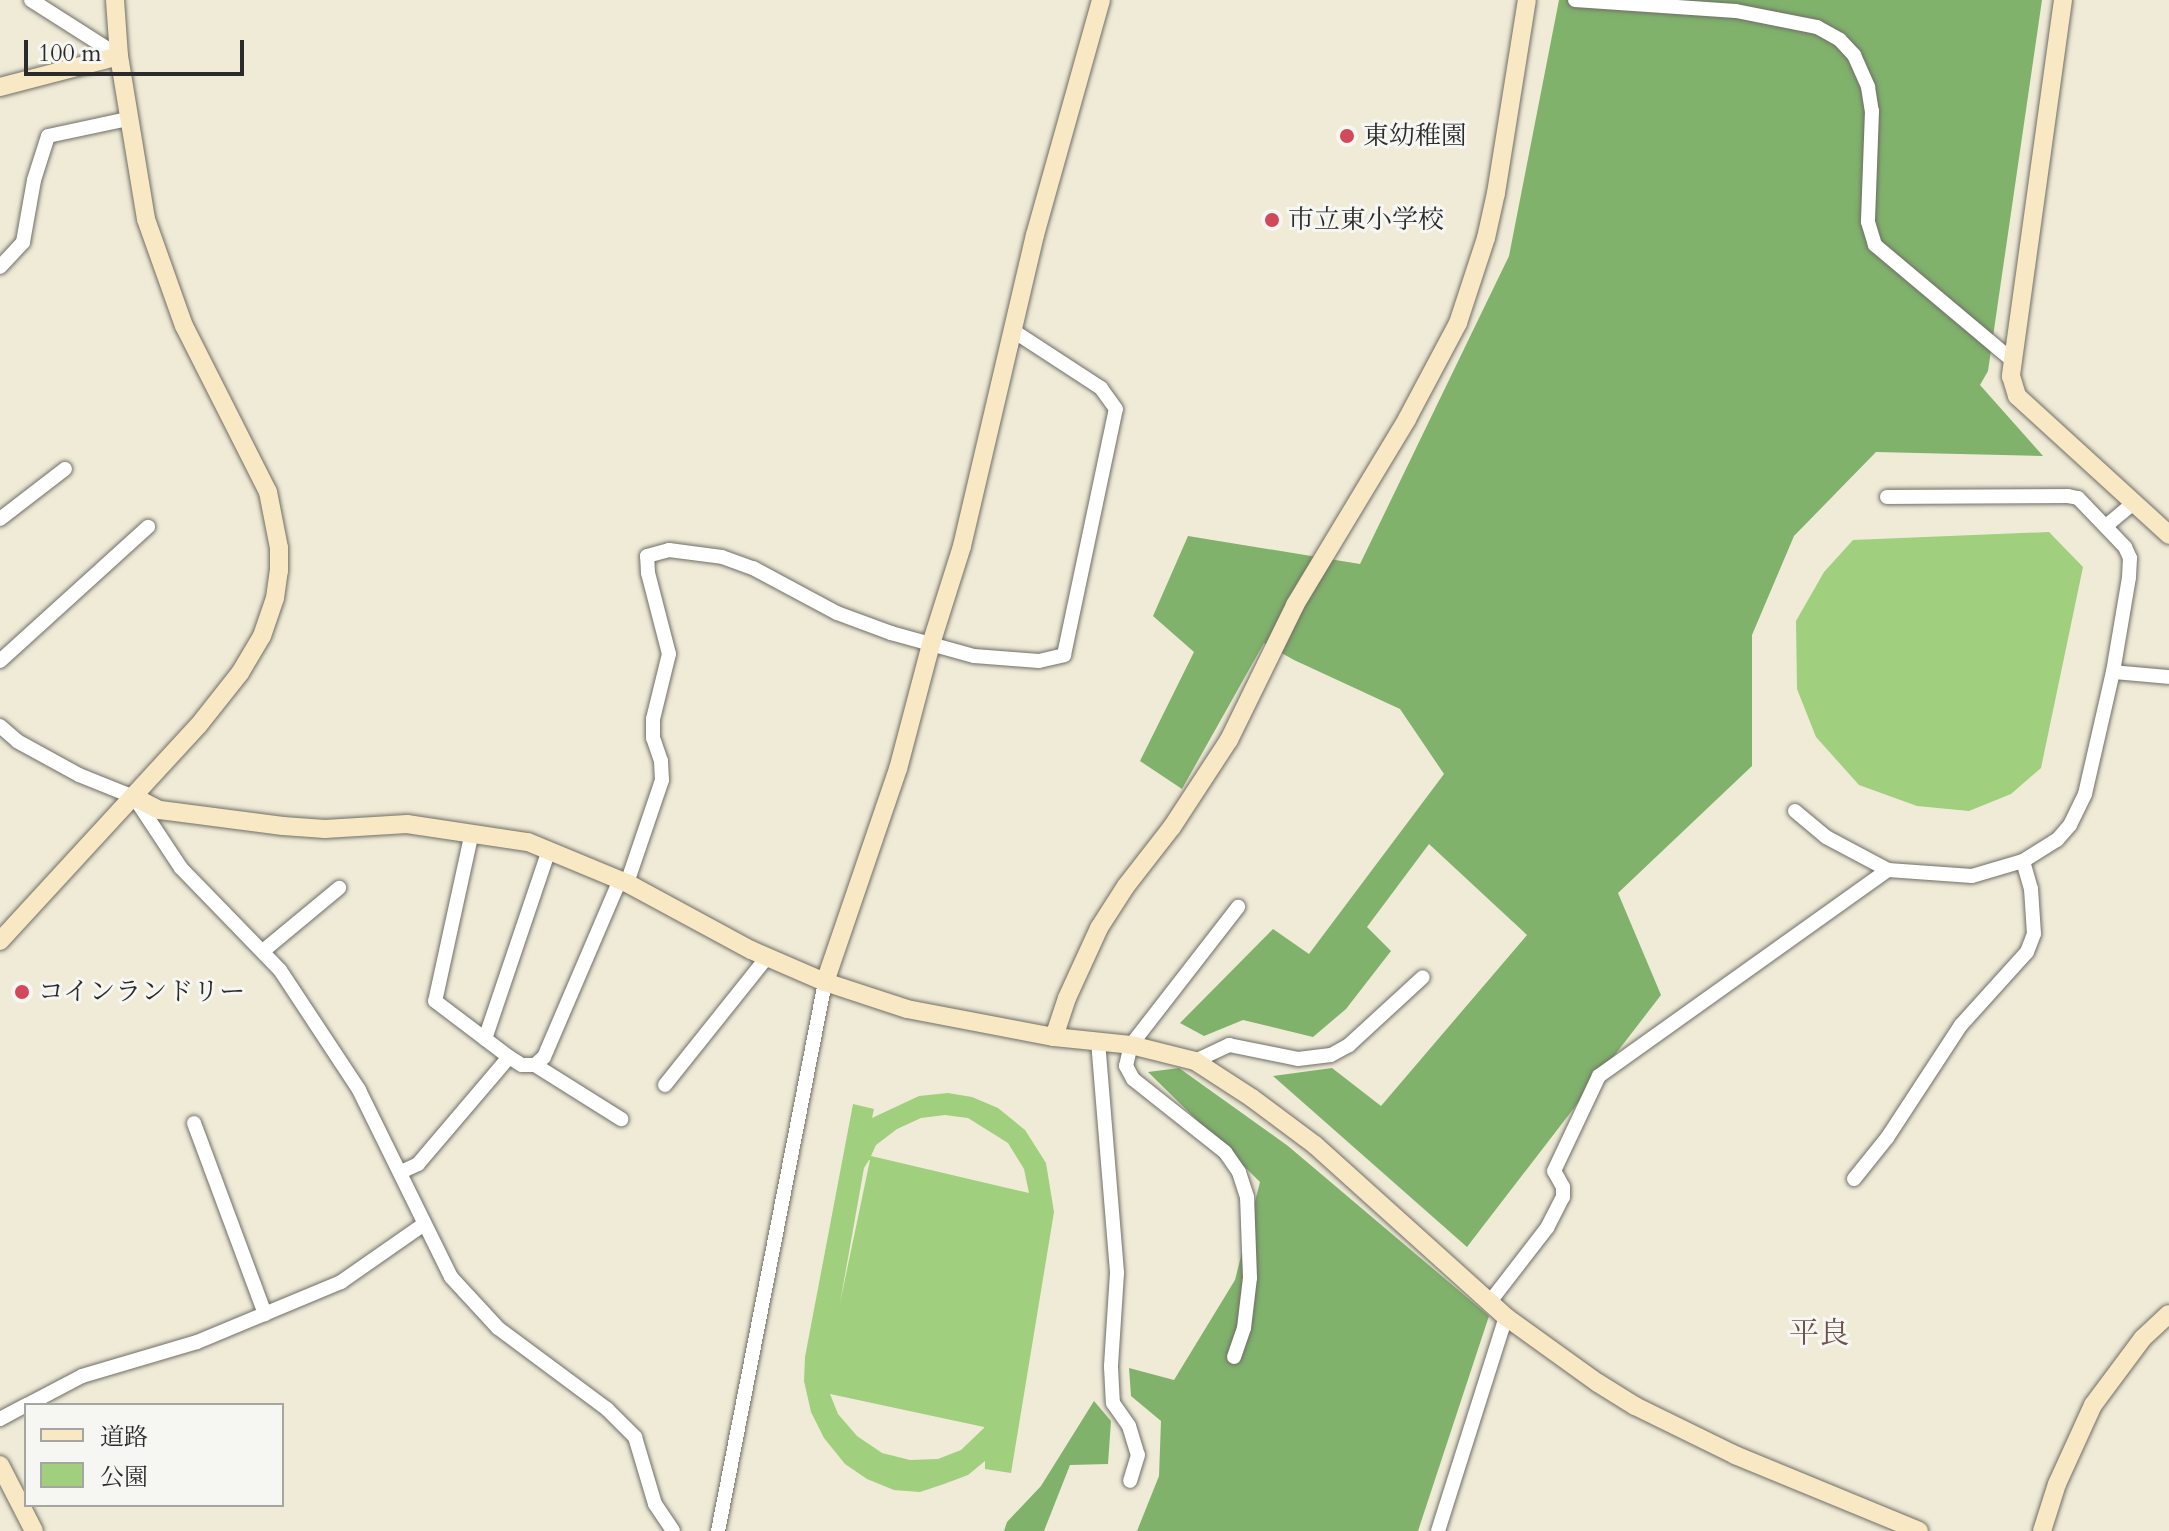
<!DOCTYPE html>
<meta charset="utf-8">
<style>
body{margin:0}
#map{position:relative;width:2169px;height:1531px;overflow:hidden;background:#efebd7;font-family:Cardo,"Noto Serif JP",serif}
div>[style]{position:absolute}
.green>*{inset:0;background:#a0cf7d}
.forest>*{inset:0;background:#80b26c}
.roads{filter:drop-shadow(0 0 2px #706e67) drop-shadow(0 0 2px #706e67)}
.street>*{height:14px;margin:-7px;padding:0 7px;transform-origin:7px;border-radius:7px;background:#fff}
.secondary>*{height:18px;margin:-9px;padding:0 9px;transform-origin:9px;border-radius:9px;background:#f8e8c3}
.dots>*{width:22px;height:22px;translate:-50% -50%;box-sizing:border-box;border:4px solid #f6f6f2;border-radius:50%}
span{translate:-50% -50%;white-space:nowrap;text-align:center;line-height:1.15;-webkit-text-stroke:6px #f6f6f2;paint-order:stroke}
.poi-label{font-size:26px;color:#2b2b2b}
.left{translate:0 -50%;text-align:left}
.quarter-label{font-size:30px;color:#6e524a}
.legend{position:absolute;left:24px;top:1403px;width:260px;height:104px;box-sizing:border-box;background:#f6f6f2;border:2px solid #a5a5a2;margin:0;padding:10px 14px;list-style:none;font-size:24px;color:#2b2b2b}
.legend li{display:flex;align-items:center;gap:16px;height:40px}
.legend b{width:40px;border:2px solid #a5a5a2}
.scale{position:absolute;left:24px;top:40px;width:220px;height:36px;box-sizing:border-box;border:4px solid #2b2b2b;border-top:0;padding-left:10px;font-size:24px;line-height:28px;white-space:nowrap;color:#2b2b2b;-webkit-text-stroke:6px #f6f6f2;paint-order:stroke}
</style>
<div id="map">
<div class="green">
<i style="clip-path:polygon(2049px 532px,2083px 567px,2041px 768px,2011px 794px,1969px 811px,1917px 806px,1859px 785px,1816px 737px,1797px 689px,1796px 621px,1824px 572px,1853px 540px)"></i>
<i style="clip-path:polygon(evenodd,948px 1093px,972px 1097px,998px 1108px,1025px 1130px,1046px 1163px,1054px 1212px,1011px 1473px,985px 1469px,985px 1461px,968px 1475px,944px 1484px,920px 1492px,894px 1490px,867px 1479px,845px 1464px,824px 1438px,811px 1412px,804px 1381px,805px 1357px,853px 1104px,874px 1109px,872px 1118px,919px 1096px,948px 1093px,945px 1115px,968px 1118px,1008px 1143px,1024px 1169px,1029px 1193px,871px 1156px,876px 1145px,897px 1129px,921px 1118px,945px 1115px,948px 1093px,869px 1160px,870px 1160px,840px 1303px,864px 1168px,869px 1160px,948px 1093px,830px 1394px,984px 1427px,984px 1428px,961px 1450px,938px 1459px,910px 1460px,882px 1453px,857px 1436px,838px 1414px,830px 1394px)"></i>
</div>
<div class="forest">
<i style="clip-path:polygon(1559px 0,2042px 0,1988px 371px,1980px 385px,2043px 456px,1876px 452px,1794px 536px,1752px 635px,1752px 766px,1618px 893px,1661px 995px,1467px 1247px,1273px 1076px,1332px 1068px,1381px 1106px,1527px 935px,1429px 844px,1367px 927px,1391px 951px,1346px 1009px,1313px 1037px,1243px 1020px,1204px 1036px,1180px 1023px,1273px 929px,1309px 954px,1444px 774px,1400px 709px,1294px 660px,1264px 643px,1182px 789px,1140px 761px,1194px 652px,1153px 616px,1188px 536px,1360px 564px,1509px 256px)"></i>
<i style="clip-path:polygon(1179px 1068px,1288px 1146px,1489px 1316px,1418px 1531px,1137px 1531px,1159px 1476px,1161px 1421px,1131px 1396px,1129px 1368px,1174px 1380px,1235px 1280px,1260px 1182px,1148px 1072px)"></i>
<i style="clip-path:polygon(1094px 1401px,1111px 1421px,1108px 1464px,1070px 1465px,1044px 1531px,1004px 1531px,1007px 1522px,1041px 1486px)"></i>
</div>
<div class="roads">
<div class="street">
<i style="left:31px;top:0;width:104px;rotate:32.5deg"></i>
<i style="left:1575px;top:0;width:161px;rotate:3.9deg"></i>
<i style="left:1736px;top:11px;width:83px;rotate:11.2deg"></i>
<i style="left:1817px;top:27px;width:26px;rotate:29deg"></i>
<i style="left:1840px;top:40px;width:21px;rotate:47deg"></i>
<i style="left:1854px;top:55px;width:35px;rotate:66deg"></i>
<i style="left:1868px;top:87px;width:24px;rotate:81deg"></i>
<i style="left:1872px;top:111px;width:111px;rotate:92.1deg"></i>
<i style="left:1868px;top:222px;width:24px;rotate:73deg"></i>
<i style="left:1875px;top:245px;width:177px;rotate:40deg"></i>
<i style="left:0;top:267px;width:34px;rotate:-47deg"></i>
<i style="left:23px;top:242px;width:63px;rotate:-79.9deg"></i>
<i style="left:34px;top:180px;width:46px;rotate:-72.3deg"></i>
<i style="left:48px;top:136px;width:82px;rotate:-12deg"></i>
<i style="left:0;top:519px;width:82px;rotate:-37.6deg"></i>
<i style="left:2106px;top:526px;width:35px;rotate:-40deg"></i>
<i style="left:0;top:661px;width:200px;rotate:-42.2deg"></i>
<i style="left:2113px;top:672px;width:56px;rotate:5.1deg"></i>
<i style="left:0;top:726px;width:23px;rotate:41deg"></i>
<i style="left:17px;top:741px;width:71px;rotate:28.7deg"></i>
<i style="left:79px;top:775px;width:59px;rotate:21.8deg"></i>
<i style="left:134px;top:797px;width:85px;rotate:56.5deg"></i>
<i style="left:181px;top:868px;width:142px;rotate:45.9deg"></i>
<i style="left:280px;top:970px;width:144px;rotate:56.6deg"></i>
<i style="left:359px;top:1090px;width:208px;rotate:63.8deg"></i>
<i style="left:451px;top:1277px;width:69px;rotate:47.3deg"></i>
<i style="left:498px;top:1328px;width:136px;rotate:36.6deg"></i>
<i style="left:607px;top:1409px;width:40px;rotate:45deg"></i>
<i style="left:635px;top:1437px;width:70px;rotate:73.4deg"></i>
<i style="left:655px;top:1504px;width:32px;rotate:56deg"></i>
<i style="left:1795px;top:811px;width:40px;rotate:40deg"></i>
<i style="left:1826px;top:837px;width:70px;rotate:28deg"></i>
<i style="left:1888px;top:870px;width:84px;rotate:4.1deg"></i>
<i style="left:1972px;top:876px;width:53px;rotate:-16.4deg"></i>
<i style="left:2023px;top:861px;width:40px;rotate:-32deg"></i>
<i style="left:2057px;top:840px;width:20px;rotate:-49deg"></i>
<i style="left:2070px;top:825px;width:34px;rotate:-64deg"></i>
<i style="left:2085px;top:794px;width:125px;rotate:-77.1deg"></i>
<i style="left:2113px;top:672px;width:96px;rotate:-80.4deg"></i>
<i style="left:2129px;top:577px;width:19px;rotate:-87deg"></i>
<i style="left:2130px;top:558px;width:12px;rotate:-114deg"></i>
<i style="left:2125px;top:547px;width:68px;rotate:-133.8deg"></i>
<i style="left:2078px;top:498px;width:10px;rotate:-169deg"></i>
<i style="left:2068px;top:496px;width:181px;rotate:179.7deg"></i>
<i style="left:472px;top:832px;width:173px;rotate:102.3deg"></i>
<i style="left:435px;top:1001px;width:93px;rotate:37.1deg"></i>
<i style="left:509px;top:1057px;width:15px;rotate:32deg"></i>
<i style="left:522px;top:1065px;width:13px"></i>
<i style="left:535px;top:1065px;width:102px;rotate:32.1deg"></i>
<i style="left:627px;top:883px;width:109px;rotate:-71.2deg"></i>
<i style="left:662px;top:780px;width:19px;rotate:-93deg"></i>
<i style="left:661px;top:761px;width:24px;rotate:-109deg"></i>
<i style="left:653px;top:738px;width:19px;rotate:-90deg"></i>
<i style="left:653px;top:719px;width:67px;rotate:-76.2deg"></i>
<i style="left:669px;top:654px;width:84px;rotate:-104.5deg"></i>
<i style="left:648px;top:573px;width:17px;rotate:-93deg"></i>
<i style="left:647px;top:556px;width:23px;rotate:-15deg"></i>
<i style="left:669px;top:550px;width:53px;rotate:7.5deg"></i>
<i style="left:722px;top:557px;width:33px;rotate:20deg"></i>
<i style="left:753px;top:568px;width:95px;rotate:28.2deg"></i>
<i style="left:837px;top:613px;width:58px;rotate:20.3deg"></i>
<i style="left:891px;top:633px;width:86px;rotate:15.5deg"></i>
<i style="left:974px;top:656px;width:65px;rotate:4.4deg"></i>
<i style="left:1039px;top:661px;width:26px;rotate:-13deg"></i>
<i style="left:1064px;top:655px;width:251px;rotate:-78.1deg"></i>
<i style="left:1116px;top:409px;width:26px;rotate:-126deg"></i>
<i style="left:1101px;top:388px;width:106px;rotate:-146.9deg"></i>
<i style="left:263px;top:951px;width:99px;rotate:-39.7deg"></i>
<i style="left:485px;top:1039px;width:200px;rotate:-71.3deg"></i>
<i style="left:1098px;top:1041px;width:233px;rotate:85.3deg"></i>
<i style="left:1117px;top:1273px;width:94px;rotate:93.7deg"></i>
<i style="left:1111px;top:1367px;width:36px;rotate:87deg"></i>
<i style="left:1113px;top:1403px;width:28px;rotate:55deg"></i>
<i style="left:1129px;top:1426px;width:30px;rotate:73deg"></i>
<i style="left:1138px;top:1455px;width:27px;rotate:107deg"></i>
<i style="left:1195px;top:1061px;width:38px;rotate:-25deg"></i>
<i style="left:1229px;top:1045px;width:70px;rotate:11.5deg"></i>
<i style="left:1298px;top:1059px;width:33px;rotate:-7deg"></i>
<i style="left:1331px;top:1055px;width:21px;rotate:-29deg"></i>
<i style="left:1349px;top:1045px;width:100px;rotate:-42.6deg"></i>
<i style="left:535px;top:1065px;width:12px;rotate:-42deg"></i>
<i style="left:544px;top:1057px;width:193px;rotate:-66.8deg"></i>
<i style="left:665px;top:1085px;width:164px;rotate:-51.4deg"></i>
<i style="left:194px;top:1123px;width:204px;rotate:69.6deg"></i>
<i style="left:401px;top:1172px;width:19px;rotate:-25deg"></i>
<i style="left:418px;top:1164px;width:140px;rotate:-49.6deg"></i>
<i style="left:1854px;top:1179px;width:53px;rotate:-51.2deg"></i>
<i style="left:1887px;top:1138px;width:135px;rotate:-56.8deg"></i>
<i style="left:1961px;top:1025px;width:98px;rotate:-47.9deg"></i>
<i style="left:2027px;top:952px;width:19px;rotate:-69deg"></i>
<i style="left:2034px;top:934px;width:45px;rotate:-93.8deg"></i>
<i style="left:2031px;top:889px;width:29px;rotate:-106deg"></i>
<i style="left:1489px;top:1303px;width:95px;rotate:-52.3deg"></i>
<i style="left:1547px;top:1228px;width:35px;rotate:-63deg"></i>
<i style="left:1563px;top:1197px;width:10px;rotate:-90deg"></i>
<i style="left:1563px;top:1187px;width:18px;rotate:-119deg"></i>
<i style="left:1554px;top:1171px;width:105px;rotate:-64.7deg"></i>
<i style="left:1599px;top:1076px;width:355px;rotate:-35.5deg"></i>
<i style="left:1234px;top:1357px;width:31px;rotate:-71deg"></i>
<i style="left:1244px;top:1328px;width:50px;rotate:-83.2deg"></i>
<i style="left:1250px;top:1278px;width:81px;rotate:-92.1deg"></i>
<i style="left:1247px;top:1197px;width:26px;rotate:-108deg"></i>
<i style="left:1239px;top:1172px;width:24px;rotate:-125deg"></i>
<i style="left:1225px;top:1152px;width:117px;rotate:-141.6deg"></i>
<i style="left:1133px;top:1079px;width:15px;rotate:-118deg"></i>
<i style="left:1126px;top:1066px;width:22px;rotate:-77deg"></i>
<i style="left:1131px;top:1045px;width:175px;rotate:-52.2deg"></i>
<i style="left:27px;top:1405px;width:62px;rotate:-27.8deg"></i>
<i style="left:82px;top:1376px;width:120px;rotate:-16.5deg"></i>
<i style="left:197px;top:1342px;width:156px;rotate:-22.6deg"></i>
<i style="left:341px;top:1282px;width:101px;rotate:-34.9deg"></i>
<i style="left:0;top:1419px;width:30px;rotate:-28deg"></i>
<i style="left:718px;top:1531px;width:559px;rotate:-78.97deg"></i>
<i style="left:1438px;top:1531px;width:225px;rotate:-72.4deg"></i>
</div>
<div class="secondary">
<i style="left:2063px;top:0;width:380px;rotate:97.9deg"></i>
<i style="left:2011px;top:376px;width:21px;rotate:73deg"></i>
<i style="left:2017px;top:396px;width:206px;rotate:42.4deg"></i>
<i style="left:0;top:87px;width:123px;rotate:-14.6deg"></i>
<i style="left:134px;top:797px;width:29px;rotate:27deg"></i>
<i style="left:160px;top:810px;width:124px;rotate:7.4deg"></i>
<i style="left:283px;top:826px;width:42px;rotate:4.1deg"></i>
<i style="left:325px;top:829px;width:82px;rotate:-3.5deg"></i>
<i style="left:407px;top:824px;width:122px;rotate:8.5deg"></i>
<i style="left:528px;top:842px;width:107px;rotate:22.5deg"></i>
<i style="left:627px;top:883px;width:141px;rotate:28.4deg"></i>
<i style="left:751px;top:950px;width:81px;rotate:23.4deg"></i>
<i style="left:825px;top:982px;width:86px;rotate:18.2deg"></i>
<i style="left:907px;top:1009px;width:150px;rotate:10.8deg"></i>
<i style="left:1054px;top:1037px;width:77px;rotate:5.9deg"></i>
<i style="left:1131px;top:1045px;width:66px;rotate:14deg"></i>
<i style="left:1195px;top:1061px;width:68px;rotate:33deg"></i>
<i style="left:1252px;top:1098px;width:79px;rotate:36.7deg"></i>
<i style="left:1315px;top:1145px;width:257px;rotate:42deg"></i>
<i style="left:1506px;top:1317px;width:113px;rotate:35.7deg"></i>
<i style="left:1598px;top:1383px;width:44px;rotate:31.9deg"></i>
<i style="left:1635px;top:1406px;width:111px;rotate:26.1deg"></i>
<i style="left:1735px;top:1455px;width:199px;rotate:22.4deg"></i>
<i style="left:0;top:941px;width:292px;rotate:-47.4deg"></i>
<i style="left:198px;top:726px;width:68px;rotate:-51.6deg"></i>
<i style="left:240px;top:673px;width:43px;rotate:-59.3deg"></i>
<i style="left:262px;top:636px;width:40px;rotate:-71.1deg"></i>
<i style="left:275px;top:598px;width:27px;rotate:-82deg"></i>
<i style="left:279px;top:571px;width:23px;rotate:-90deg"></i>
<i style="left:279px;top:548px;width:57px;rotate:-101.1deg"></i>
<i style="left:268px;top:492px;width:186px;rotate:-116.8deg"></i>
<i style="left:184px;top:326px;width:114px;rotate:-109.6deg"></i>
<i style="left:146px;top:219px;width:165px;rotate:-99.4deg"></i>
<i style="left:119px;top:56px;width:56px;rotate:-94.1deg"></i>
<i style="left:825px;top:982px;width:225px;rotate:-71.1deg"></i>
<i style="left:898px;top:769px;width:129px;rotate:-75.2deg"></i>
<i style="left:931px;top:644px;width:103px;rotate:-72.4deg"></i>
<i style="left:962px;top:546px;width:319px;rotate:-76.8deg"></i>
<i style="left:1035px;top:235px;width:244px;rotate:-74.3deg"></i>
<i style="left:1054px;top:1037px;width:41px;rotate:-71.6deg"></i>
<i style="left:1067px;top:998px;width:77px;rotate:-65.4deg"></i>
<i style="left:1099px;top:928px;width:50px;rotate:-57.3deg"></i>
<i style="left:1126px;top:886px;width:75px;rotate:-52.1deg"></i>
<i style="left:1172px;top:827px;width:104px;rotate:-56.8deg"></i>
<i style="left:1229px;top:740px;width:150px;rotate:-63.9deg"></i>
<i style="left:1295px;top:605px;width:217px;rotate:-58.9deg"></i>
<i style="left:1407px;top:419px;width:109px;rotate:-62deg"></i>
<i style="left:1458px;top:323px;width:89px;rotate:-71.8deg"></i>
<i style="left:1486px;top:238px;width:46px;rotate:-77.5deg"></i>
<i style="left:1496px;top:193px;width:195px;rotate:-80.9deg"></i>
<i style="left:0;top:1465px;width:74px;rotate:62.7deg"></i>
<i style="left:2042px;top:1531px;width:49px;rotate:-72.3deg"></i>
<i style="left:2057px;top:1484px;width:87px;rotate:-65.5deg"></i>
<i style="left:2093px;top:1405px;width:84px;rotate:-53.3deg"></i>
<i style="left:2143px;top:1338px;width:35px;rotate:-43deg"></i>
</div>
</div>
<div class="dots">
<i style="left:1347px;top:136px;background:#d1495b"></i>
<i style="left:1272px;top:220px;background:#d1495b"></i>
<i style="left:22px;top:992px;background:#d1495b"></i>
</div>
<div class="poi-label">
<span class="left" style="left:1363px;top:136px">東幼稚園</span>
<span class="left" style="left:1288px;top:220px">市立東小学校</span>
<span class="left" style="left:38px;top:992px">コインランドリー</span>
</div>
<div class="quarter-label">
<span style="left:1819px;top:1334px">平良</span>
</div>
<ul class="legend">
<li><b style="height:10px;background:#f8e8c3"></b>道路</li>
<li><b style="height:22px;background:#a0cf7d"></b>公園</li>
</ul>
<div class="scale">100 m</div>
</div>
